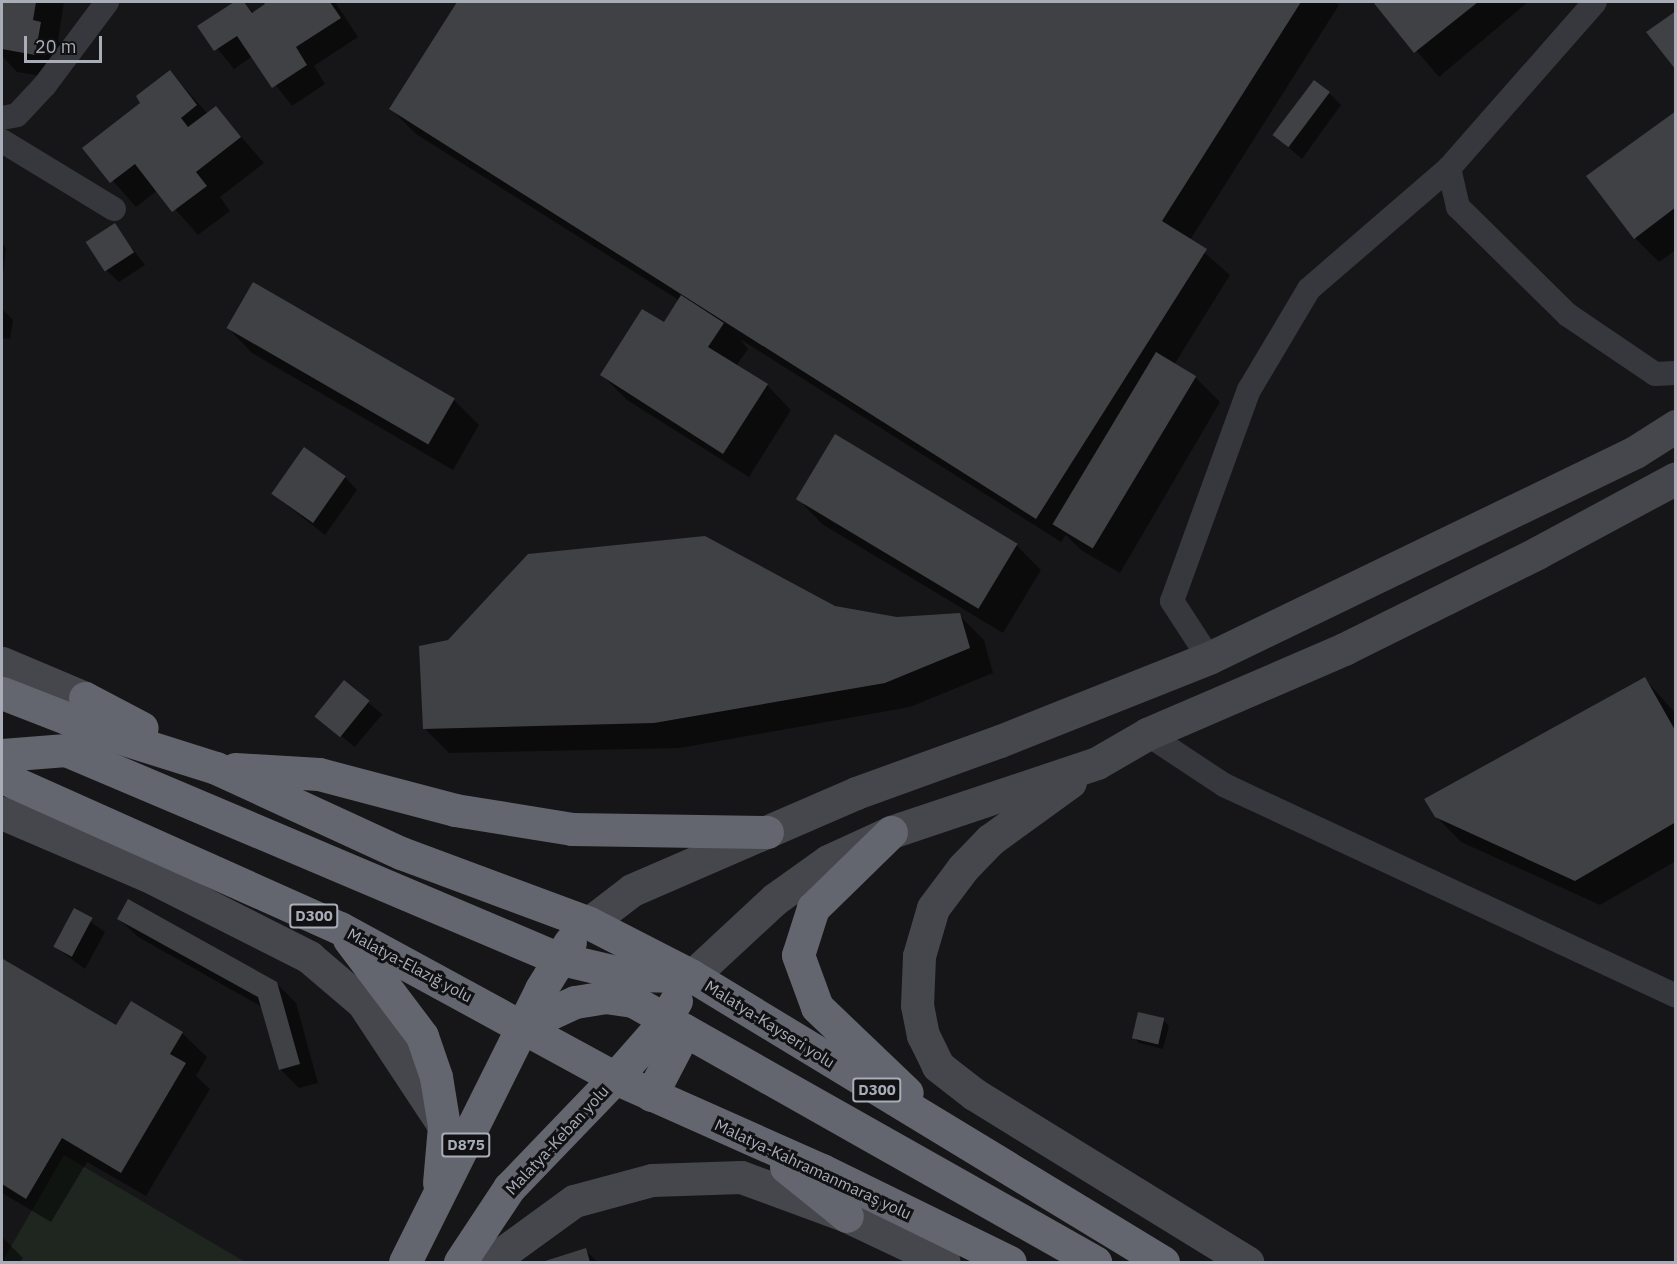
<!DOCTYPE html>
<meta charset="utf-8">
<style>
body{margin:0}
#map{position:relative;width:1677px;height:1264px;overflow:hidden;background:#161618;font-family:"IBM Plex Sans",sans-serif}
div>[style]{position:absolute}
.green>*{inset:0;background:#1e261f}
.shadow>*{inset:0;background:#0007;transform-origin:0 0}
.building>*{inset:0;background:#404145;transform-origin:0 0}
.street>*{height:24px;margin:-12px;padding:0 12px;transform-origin:12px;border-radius:12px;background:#37383d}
.secondary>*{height:33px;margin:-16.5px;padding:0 16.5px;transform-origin:16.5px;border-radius:16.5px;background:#45474d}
.highway>*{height:33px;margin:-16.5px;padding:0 16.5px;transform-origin:16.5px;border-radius:16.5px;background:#63666e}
span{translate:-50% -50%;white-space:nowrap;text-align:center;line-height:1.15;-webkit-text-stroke:6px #111113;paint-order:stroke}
.shield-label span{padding:2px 4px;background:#111113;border:2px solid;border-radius:4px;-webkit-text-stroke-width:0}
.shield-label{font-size:15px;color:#a8adb8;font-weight:700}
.street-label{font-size:16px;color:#a8adb8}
.frame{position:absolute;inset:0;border:3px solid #a8adb8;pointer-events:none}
.scale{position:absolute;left:24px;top:36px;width:78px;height:27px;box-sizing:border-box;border:3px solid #a8adb8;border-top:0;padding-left:8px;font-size:18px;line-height:21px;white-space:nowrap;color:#a8adb8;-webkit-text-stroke:4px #111113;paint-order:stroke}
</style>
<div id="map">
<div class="green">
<i style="clip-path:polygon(64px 1155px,245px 1262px,2px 1262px)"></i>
</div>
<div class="shadow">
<i style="clip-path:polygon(2px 2px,64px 2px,58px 41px,65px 48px,60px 79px,17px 72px,2px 56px)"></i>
<i style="clip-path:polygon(237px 2px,243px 2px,254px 13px,267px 5px,265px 2px,335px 2px,358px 37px,314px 66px,325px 84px,292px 106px,253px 56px,234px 69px,199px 26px)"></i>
<i style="clip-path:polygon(459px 2px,1335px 2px,1339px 5px,1190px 240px,1230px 275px,1174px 365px,1196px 378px,1220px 402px,1120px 573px,1081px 550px,1066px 535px,1061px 542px,740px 339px,748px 349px,736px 366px,767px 385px,791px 410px,749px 477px,627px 400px,602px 375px,665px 325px,680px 301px,416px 134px,391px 109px)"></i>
<i style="clip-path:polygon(1375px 2px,1528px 2px,1439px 77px)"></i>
<i style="clip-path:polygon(170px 72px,208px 114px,216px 108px,264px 163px,220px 197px,230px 211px,198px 235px,158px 190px,136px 207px,84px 148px,142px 103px)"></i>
<i style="clip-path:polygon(1329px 93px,1341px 105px,1302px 159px,1275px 136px)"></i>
<i style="clip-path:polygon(1676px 113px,1676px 250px,1659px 262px,1635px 238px)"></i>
<i style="clip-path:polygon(114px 225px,145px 265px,119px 282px,106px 270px)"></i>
<i style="clip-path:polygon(2px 243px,6px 248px,2px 284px)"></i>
<i style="clip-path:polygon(2px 309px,13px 320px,10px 339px,2px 338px)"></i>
<i style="clip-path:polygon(228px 328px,454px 400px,479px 425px,453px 470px,252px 353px)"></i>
<i style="clip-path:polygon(345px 477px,357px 490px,325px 535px,273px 494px)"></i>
<i style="clip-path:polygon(798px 499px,1016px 545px,1041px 570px,1003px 633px,822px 524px)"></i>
<i style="clip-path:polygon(834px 607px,897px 618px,959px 615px,984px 640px,993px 673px,910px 707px,680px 748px,449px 753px,424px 728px)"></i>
<i style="clip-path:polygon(1645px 679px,1676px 714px,1676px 861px,1600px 905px,1461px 842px,1436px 816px)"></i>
<i style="left:344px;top:682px;width:50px;height:43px;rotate:40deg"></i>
<i style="clip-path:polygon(74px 910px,105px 932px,85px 969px,55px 947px)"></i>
<i style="clip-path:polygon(119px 919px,276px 983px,296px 1003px,318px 1083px,299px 1088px,280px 1069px,262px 1007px,138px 937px)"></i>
<i style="clip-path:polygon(4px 961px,117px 1027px,182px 1033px,207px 1057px,196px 1076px,210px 1089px,146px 1196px,87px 1162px,51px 1222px,2px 1193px)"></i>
<i style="clip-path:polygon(1163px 1020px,1169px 1026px,1163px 1049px,1139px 1043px,1134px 1037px)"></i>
<i style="clip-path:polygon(2px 1237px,23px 1258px,20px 1262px,2px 1262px)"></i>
<i style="clip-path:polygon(585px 1250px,598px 1262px,547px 1262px)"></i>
</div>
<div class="building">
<i style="clip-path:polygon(2px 2px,36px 2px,33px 20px,41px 22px,35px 55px,2px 49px)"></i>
<i style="clip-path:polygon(234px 2px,244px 2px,252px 13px,265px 4px,263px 2px,330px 2px,341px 18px,296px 47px,307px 65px,272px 88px,237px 36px,214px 51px,197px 26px)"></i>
<i style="clip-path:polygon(457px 2px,1301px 2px,1162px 221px,1207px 249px,1036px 519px,389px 109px)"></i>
<i style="clip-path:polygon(1373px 2px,1478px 2px,1414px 53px)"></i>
<i style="clip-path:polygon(1676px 11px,1676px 70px,1646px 32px)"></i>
<i style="clip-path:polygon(170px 70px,197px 105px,181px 118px,188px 127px,216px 106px,241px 137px,196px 172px,207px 186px,172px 212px,135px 164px,110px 183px,82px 148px,140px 103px,136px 96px)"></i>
<i style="left:1314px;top:80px;width:20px;height:69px;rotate:37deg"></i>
<i style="clip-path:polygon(1676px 111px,1676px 207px,1634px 239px,1586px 176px)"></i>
<i style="left:115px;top:223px;width:35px;height:35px;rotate:57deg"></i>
<i style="left:253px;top:282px;width:233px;height:53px;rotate:30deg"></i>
<i style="clip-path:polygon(681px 295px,724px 323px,708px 347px,768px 384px,723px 454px,600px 375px,642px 309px,664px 322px)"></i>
<i style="left:1156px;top:352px;width:47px;height:201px;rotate:31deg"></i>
<i style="left:835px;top:434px;width:213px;height:76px;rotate:31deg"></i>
<i style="left:304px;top:447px;width:51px;height:57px;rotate:35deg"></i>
<i style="clip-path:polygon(705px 536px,835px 606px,897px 617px,960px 613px,970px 648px,885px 683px,654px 723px,423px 729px,419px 646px,448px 640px,528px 554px)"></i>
<i style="clip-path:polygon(1645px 677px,1676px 732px,1676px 822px,1575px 881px,1435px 817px,1424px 799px)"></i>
<i style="left:344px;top:680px;width:33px;height:47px;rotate:39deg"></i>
<i style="clip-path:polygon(128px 899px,277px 982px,300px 1064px,279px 1070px,258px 997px,117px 919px)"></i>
<i style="left:74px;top:908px;width:21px;height:44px;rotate:28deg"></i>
<i style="clip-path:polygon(3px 959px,116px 1025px,131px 1001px,183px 1032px,170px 1054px,186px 1063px,121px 1173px,62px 1138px,26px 1199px,2px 1184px)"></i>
<i style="left:1138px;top:1012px;width:27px;height:27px;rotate:13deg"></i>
<i style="clip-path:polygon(586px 1248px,590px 1262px,542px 1262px)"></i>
</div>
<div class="street">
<i style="left:1595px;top:2px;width:221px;rotate:131.3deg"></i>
<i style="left:1449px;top:168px;width:40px;rotate:77deg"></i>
<i style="left:1458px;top:207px;width:154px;rotate:44.5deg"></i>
<i style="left:1568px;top:315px;width:105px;rotate:34.1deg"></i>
<i style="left:1655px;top:374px;width:21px;rotate:-3deg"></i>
<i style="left:2px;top:118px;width:15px;rotate:-11deg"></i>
<i style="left:17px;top:115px;width:41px;rotate:-47deg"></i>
<i style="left:45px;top:85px;width:104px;rotate:-53.2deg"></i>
<i style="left:2px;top:141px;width:131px;rotate:31.3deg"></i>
<i style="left:1209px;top:658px;width:68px;rotate:-123deg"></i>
<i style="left:1172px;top:601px;width:225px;rotate:-70deg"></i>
<i style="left:1249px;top:390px;width:117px;rotate:-59.3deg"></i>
<i style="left:1309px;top:289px;width:185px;rotate:-40.8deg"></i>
<i style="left:1147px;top:734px;width:92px;rotate:33.5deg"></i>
<i style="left:1224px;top:785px;width:499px;rotate:25deg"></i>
</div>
<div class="secondary">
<i style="left:2px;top:663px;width:90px;rotate:22.9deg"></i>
<i style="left:1070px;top:782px;width:99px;rotate:144.1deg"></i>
<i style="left:990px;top:840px;width:39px;rotate:134deg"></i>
<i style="left:963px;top:868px;width:50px;rotate:126.9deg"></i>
<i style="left:933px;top:908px;width:50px;rotate:106.3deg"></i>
<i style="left:919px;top:956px;width:49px;rotate:92.3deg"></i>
<i style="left:917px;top:1005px;width:31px;rotate:79deg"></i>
<i style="left:923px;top:1035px;width:34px;rotate:64deg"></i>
<i style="left:938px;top:1066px;width:46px;rotate:37.9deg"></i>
<i style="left:974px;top:1094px;width:321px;rotate:31.6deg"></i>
<i style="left:2px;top:813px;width:158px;rotate:23.2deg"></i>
<i style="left:147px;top:875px;width:182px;rotate:26.8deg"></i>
<i style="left:309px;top:957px;width:71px;rotate:40.4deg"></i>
<i style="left:363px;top:1003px;width:147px;rotate:56.6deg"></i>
<i style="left:589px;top:923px;width:54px;rotate:-37.5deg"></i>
<i style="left:632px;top:890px;width:244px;rotate:-23.4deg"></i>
<i style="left:856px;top:793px;width:153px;rotate:-19.9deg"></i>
<i style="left:1000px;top:741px;width:225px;rotate:-21.7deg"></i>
<i style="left:1209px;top:658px;width:473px;rotate:-25.8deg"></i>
<i style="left:1635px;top:452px;width:49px;rotate:-32.4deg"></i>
<i style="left:692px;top:976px;width:113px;rotate:-42.9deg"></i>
<i style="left:775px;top:899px;width:65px;rotate:-35.6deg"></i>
<i style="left:828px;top:861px;width:69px;rotate:-24.7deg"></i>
<i style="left:891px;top:832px;width:217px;rotate:-18.5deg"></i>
<i style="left:1097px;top:763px;width:58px;rotate:-30.1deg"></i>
<i style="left:1147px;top:734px;width:215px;rotate:-23.3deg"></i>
<i style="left:1344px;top:649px;width:216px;rotate:-26.4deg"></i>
<i style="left:1537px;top:553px;width:158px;rotate:-28.3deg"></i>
<i style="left:490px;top:1262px;width:104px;rotate:-36deg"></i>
<i style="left:574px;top:1201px;width:81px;rotate:-15.1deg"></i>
<i style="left:652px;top:1180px;width:89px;rotate:-1.9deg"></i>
<i style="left:741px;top:1177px;width:113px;rotate:20.2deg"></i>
<i style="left:847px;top:1216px;width:107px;rotate:25.4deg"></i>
</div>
<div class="highway">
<i style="left:2px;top:693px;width:110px;rotate:21.2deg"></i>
<i style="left:105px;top:733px;width:116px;rotate:17.5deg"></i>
<i style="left:216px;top:768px;width:204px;rotate:24.7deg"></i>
<i style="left:401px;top:853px;width:201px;rotate:20.4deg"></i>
<i style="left:589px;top:923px;width:116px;rotate:27.2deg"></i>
<i style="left:692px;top:976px;width:551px;rotate:31.27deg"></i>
<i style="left:85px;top:698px;width:64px;rotate:27.8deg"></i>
<i style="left:2px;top:755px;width:64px;rotate:-4.5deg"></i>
<i style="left:66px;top:750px;width:533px;rotate:22.96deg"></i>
<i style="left:557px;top:958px;width:74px;rotate:13.3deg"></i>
<i style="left:629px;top:975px;width:55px;rotate:1deg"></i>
<i style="left:235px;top:769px;width:84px;rotate:3.4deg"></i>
<i style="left:319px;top:774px;width:141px;rotate:14.8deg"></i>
<i style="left:455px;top:810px;width:119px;rotate:9.2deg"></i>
<i style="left:572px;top:829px;width:195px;rotate:0.9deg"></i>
<i style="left:2px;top:777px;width:370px;rotate:24.1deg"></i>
<i style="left:340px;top:928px;width:313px;rotate:28.6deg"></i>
<i style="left:615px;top:1078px;width:227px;rotate:24deg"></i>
<i style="left:822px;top:1170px;width:209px;rotate:26.1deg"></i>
<i style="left:891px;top:832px;width:109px;rotate:135.7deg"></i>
<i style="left:813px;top:908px;width:49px;rotate:107.7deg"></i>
<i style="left:798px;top:955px;width:55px;rotate:69.9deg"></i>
<i style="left:817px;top:1007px;width:124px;rotate:43.7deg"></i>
<i style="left:349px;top:939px;width:121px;rotate:53deg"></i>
<i style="left:422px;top:1036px;width:43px;rotate:71.1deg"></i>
<i style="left:436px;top:1077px;width:50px;rotate:80.7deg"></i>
<i style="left:444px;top:1126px;width:57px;rotate:95deg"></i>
<i style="left:523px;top:1026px;width:57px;rotate:-24.8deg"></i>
<i style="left:575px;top:1002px;width:30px;rotate:-9deg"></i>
<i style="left:605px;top:997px;width:28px;rotate:8deg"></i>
<i style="left:633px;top:1001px;width:531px;rotate:29.46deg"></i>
<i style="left:651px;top:1095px;width:73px;rotate:-62.4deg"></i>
<i style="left:786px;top:1167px;width:78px;rotate:38.8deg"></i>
<i style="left:405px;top:1262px;width:305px;rotate:-63.5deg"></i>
<i style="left:541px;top:989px;width:55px;rotate:-58.3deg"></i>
<i style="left:460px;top:1262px;width:89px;rotate:-56.5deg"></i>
<i style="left:509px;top:1188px;width:153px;rotate:-46.1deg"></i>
<i style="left:615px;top:1078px;width:67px;rotate:-48.7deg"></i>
<i style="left:659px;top:1028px;width:32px;rotate:-58deg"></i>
</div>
<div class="shield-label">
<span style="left:314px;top:916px">D300</span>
<span style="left:877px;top:1090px">D300</span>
<span style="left:466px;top:1145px">D875</span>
</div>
<div class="street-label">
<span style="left:410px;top:965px;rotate:28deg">Malatya-Elazığ yolu</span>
<span style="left:770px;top:1024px;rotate:32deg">Malatya-Kayseri yolu</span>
<span style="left:557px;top:1140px;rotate:-47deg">Malatya-Keban yolu</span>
<span style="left:813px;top:1169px;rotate:25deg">Malatya-Kahramanmaraş yolu</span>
</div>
<div class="frame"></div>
<div class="scale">20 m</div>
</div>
